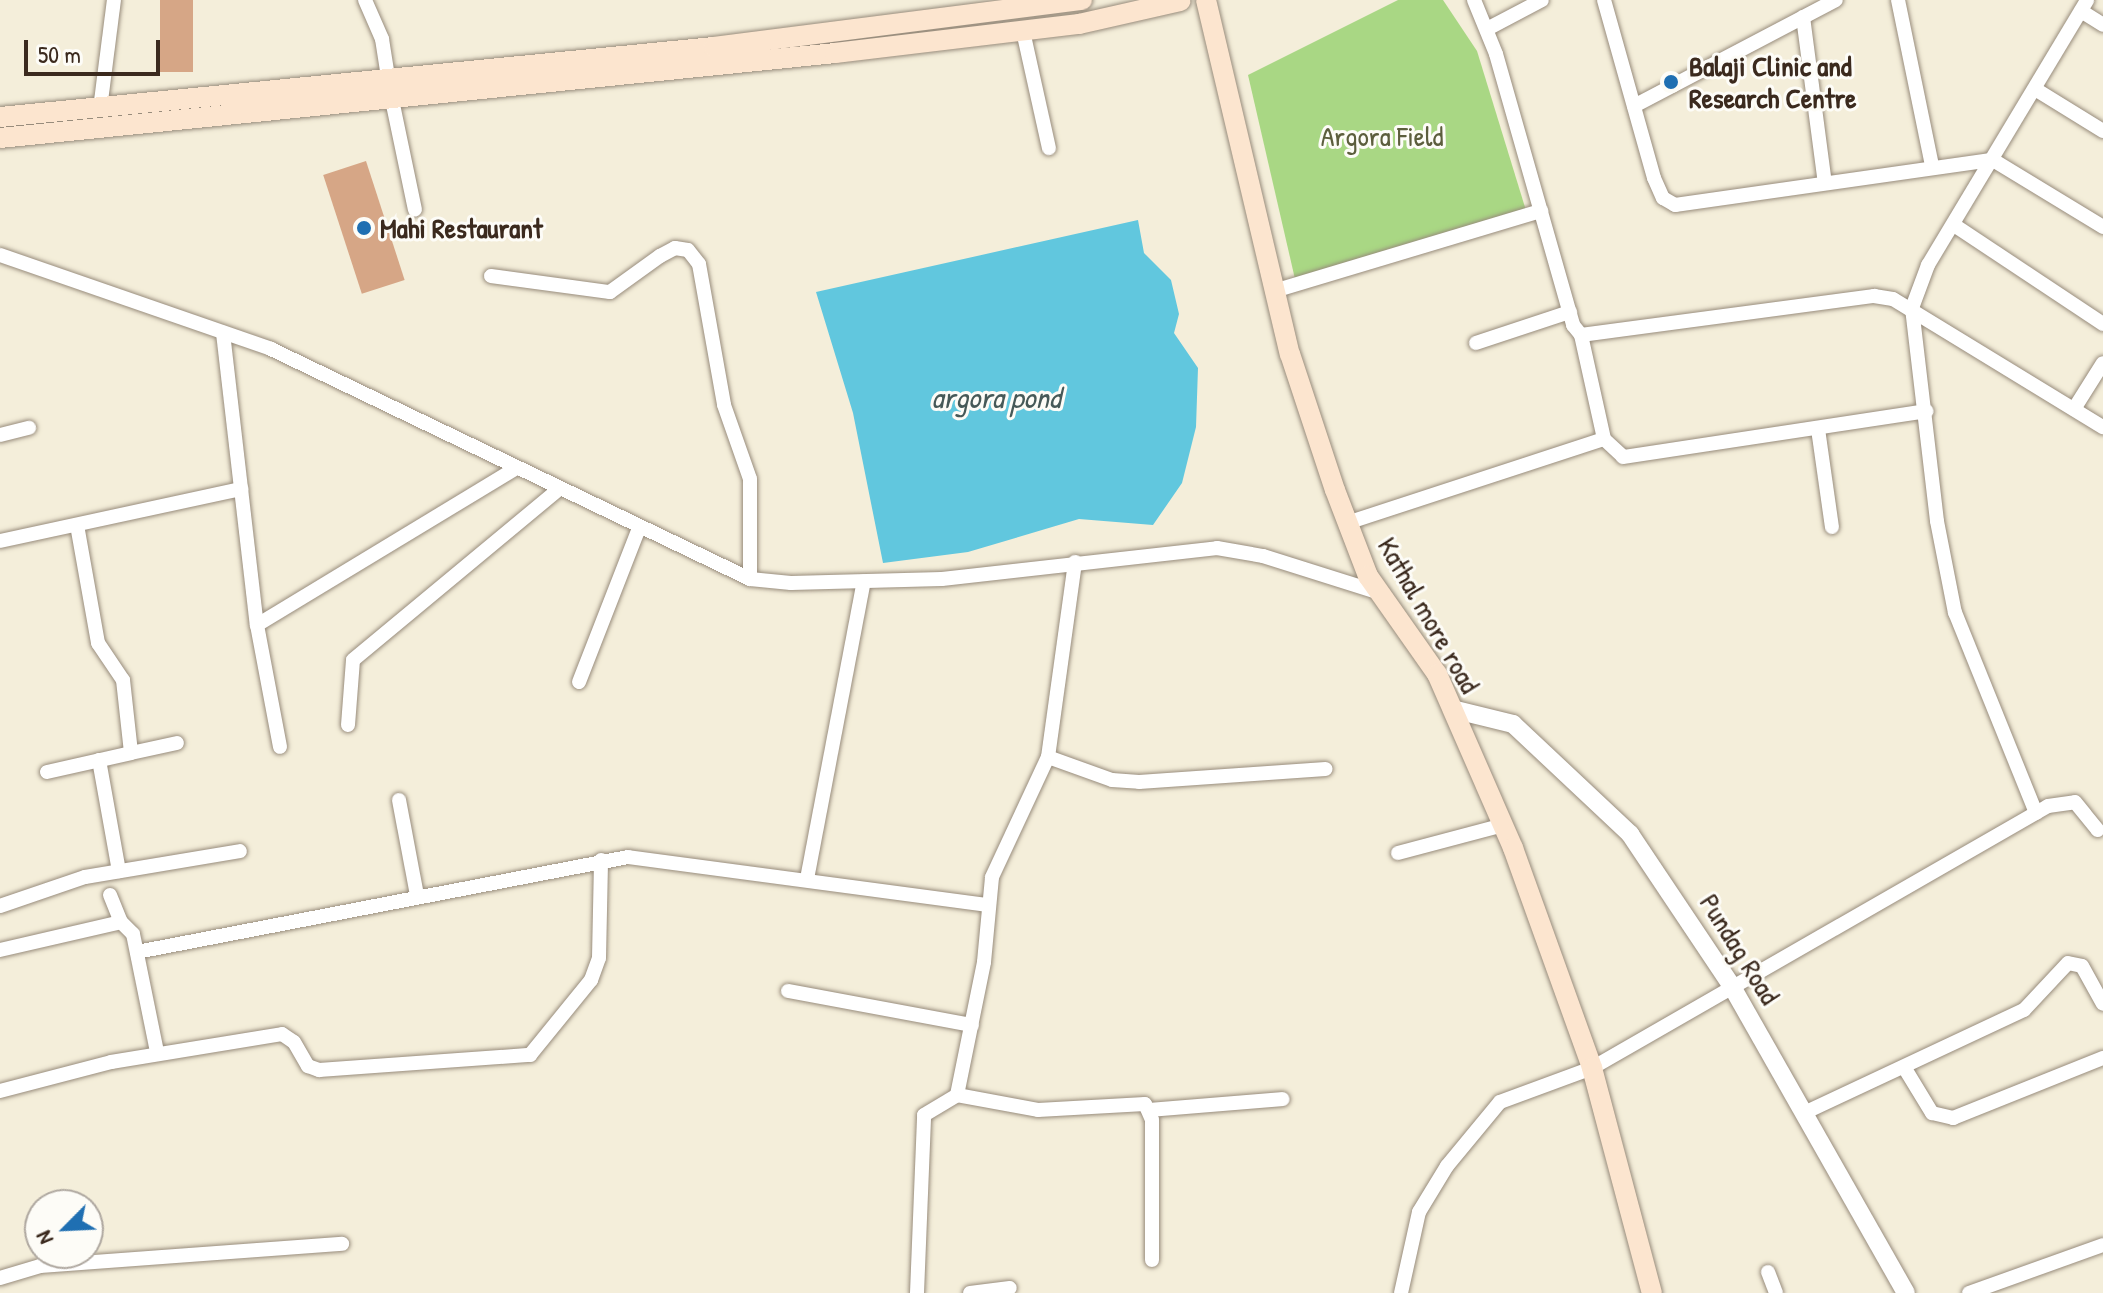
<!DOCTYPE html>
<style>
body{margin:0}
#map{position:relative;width:2103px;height:1293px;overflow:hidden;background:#f4eeda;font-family:"Patrick Hand",sans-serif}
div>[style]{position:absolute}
.green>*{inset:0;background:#a9d784}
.water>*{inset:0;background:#61c7de}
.building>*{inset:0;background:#d6a686;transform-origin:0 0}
.roads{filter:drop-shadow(0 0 2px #988c7c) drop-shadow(0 0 2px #988c7c)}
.minor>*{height:14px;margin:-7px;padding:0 7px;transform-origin:7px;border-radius:7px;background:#fff}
.tertiary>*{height:18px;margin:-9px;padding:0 9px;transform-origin:9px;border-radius:9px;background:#fff}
.secondary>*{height:20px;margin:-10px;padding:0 10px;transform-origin:10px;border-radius:10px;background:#fce5cf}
.dots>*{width:22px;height:22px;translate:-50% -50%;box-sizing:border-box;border:4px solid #fdfcf7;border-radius:50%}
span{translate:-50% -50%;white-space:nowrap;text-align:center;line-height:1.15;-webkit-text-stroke:6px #fdfcf7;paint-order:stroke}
.poi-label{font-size:28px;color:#3b2a1e;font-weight:700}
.left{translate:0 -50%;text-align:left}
.park-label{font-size:28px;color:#5c5e3d}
.street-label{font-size:28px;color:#3b2a1e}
.water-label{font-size:30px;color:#465958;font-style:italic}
.north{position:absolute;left:24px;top:1189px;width:80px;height:80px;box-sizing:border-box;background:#fdfcf7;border:2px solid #afa8a0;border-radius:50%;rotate:246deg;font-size:22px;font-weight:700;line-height:32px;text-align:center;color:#3b2a1e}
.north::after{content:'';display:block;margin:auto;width:28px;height:36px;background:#1f6fb2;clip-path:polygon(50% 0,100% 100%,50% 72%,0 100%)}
.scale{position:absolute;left:24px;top:40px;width:136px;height:36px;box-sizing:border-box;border:4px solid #3b2a1e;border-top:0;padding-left:10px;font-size:24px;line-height:28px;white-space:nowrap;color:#3b2a1e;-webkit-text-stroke:6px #fdfcf7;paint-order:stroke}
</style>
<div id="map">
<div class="green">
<i style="clip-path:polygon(1398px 0,1443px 0,1477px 51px,1528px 217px,1295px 279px,1248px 75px)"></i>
</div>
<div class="water">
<i style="clip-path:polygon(1138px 220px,1144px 253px,1171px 280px,1179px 314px,1174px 333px,1198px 368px,1196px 427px,1182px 483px,1153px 525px,1079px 519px,968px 552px,883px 563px,853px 413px,816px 292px)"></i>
</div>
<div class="building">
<i style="left:160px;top:0;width:33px;height:72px"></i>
<i style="left:366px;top:161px;width:125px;height:45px;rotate:72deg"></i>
</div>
<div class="roads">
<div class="minor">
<i style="left:365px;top:0;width:43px;rotate:66.4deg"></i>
<i style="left:382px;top:39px;width:38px;rotate:81deg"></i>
<i style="left:1474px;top:0;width:58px;rotate:67.8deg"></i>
<i style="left:1496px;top:54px;width:282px;rotate:74.1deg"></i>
<i style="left:1573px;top:325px;width:13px;rotate:51deg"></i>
<i style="left:1581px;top:335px;width:296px;rotate:-7.6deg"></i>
<i style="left:1874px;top:296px;width:19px;rotate:9deg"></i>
<i style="left:1893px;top:299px;width:246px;rotate:31.4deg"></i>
<i style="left:1604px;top:0;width:185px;rotate:74.3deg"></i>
<i style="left:1654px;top:178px;width:22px;rotate:66deg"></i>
<i style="left:1663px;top:198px;width:14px;rotate:30deg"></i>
<i style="left:1675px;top:205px;width:321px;rotate:-8.1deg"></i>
<i style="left:1993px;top:160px;width:129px;rotate:31.3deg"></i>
<i style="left:1898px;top:0;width:169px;rotate:78.4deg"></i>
<i style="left:2081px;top:11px;width:26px;rotate:32deg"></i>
<i style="left:1803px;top:17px;width:167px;rotate:82.5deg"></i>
<i style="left:1487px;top:29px;width:62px;rotate:-27.8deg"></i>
<i style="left:1023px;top:31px;width:120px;rotate:77.5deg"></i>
<i style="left:2035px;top:89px;width:80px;rotate:31.7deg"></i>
<i style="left:391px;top:95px;width:117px;rotate:78.2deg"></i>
<i style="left:1634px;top:106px;width:228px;rotate:-27.7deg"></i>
<i style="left:100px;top:109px;width:110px;rotate:-82.7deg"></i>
<i style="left:1954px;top:225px;width:179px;rotate:33.6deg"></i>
<i style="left:0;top:255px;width:287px;rotate:19.1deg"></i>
<i style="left:271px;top:349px;width:531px;rotate:25.65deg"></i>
<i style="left:750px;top:579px;width:41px;rotate:5.6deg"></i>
<i style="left:791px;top:583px;width:151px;rotate:-1.5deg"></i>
<i style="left:942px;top:579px;width:277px;rotate:-6.4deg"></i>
<i style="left:1217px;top:548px;width:47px;rotate:9.9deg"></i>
<i style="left:1263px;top:556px;width:123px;rotate:17.5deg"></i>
<i style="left:491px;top:276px;width:120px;rotate:7.7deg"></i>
<i style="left:610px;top:292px;width:62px;rotate:-35.8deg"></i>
<i style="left:660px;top:256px;width:17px;rotate:-28deg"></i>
<i style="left:675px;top:248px;width:13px;rotate:9deg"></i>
<i style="left:688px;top:250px;width:18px;rotate:52deg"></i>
<i style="left:699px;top:264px;width:143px;rotate:79.9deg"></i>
<i style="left:724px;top:405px;width:78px;rotate:70.6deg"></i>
<i style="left:750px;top:479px;width:100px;rotate:90deg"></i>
<i style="left:1274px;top:291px;width:279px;rotate:-16.7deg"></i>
<i style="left:223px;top:333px;width:294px;rotate:83.4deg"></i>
<i style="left:257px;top:625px;width:124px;rotate:79.3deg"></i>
<i style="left:1581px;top:335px;width:107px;rotate:77.5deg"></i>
<i style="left:1604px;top:439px;width:26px;rotate:43deg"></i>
<i style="left:1623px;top:457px;width:307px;rotate:-8.6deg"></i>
<i style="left:1476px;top:343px;width:99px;rotate:-18.3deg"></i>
<i style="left:2074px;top:409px;width:54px;rotate:-57.8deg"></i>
<i style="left:1818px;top:429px;width:99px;rotate:81.9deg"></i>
<i style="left:0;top:435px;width:30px;rotate:-14deg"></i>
<i style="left:1347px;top:523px;width:270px;rotate:-18.1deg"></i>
<i style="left:77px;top:525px;width:120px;rotate:79.9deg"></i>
<i style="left:98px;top:643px;width:45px;rotate:56deg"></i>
<i style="left:123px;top:680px;width:73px;rotate:83.7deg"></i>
<i style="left:131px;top:753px;width:47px;rotate:-12.3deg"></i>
<i style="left:0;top:541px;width:247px;rotate:-12.2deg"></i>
<i style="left:257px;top:625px;width:303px;rotate:-31.2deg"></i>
<i style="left:579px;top:682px;width:165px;rotate:-68.7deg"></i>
<i style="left:348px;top:725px;width:65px;rotate:-85.6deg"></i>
<i style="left:353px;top:660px;width:268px;rotate:-39.7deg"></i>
<i style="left:1048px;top:757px;width:68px;rotate:19.8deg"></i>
<i style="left:1112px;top:780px;width:27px;rotate:4deg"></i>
<i style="left:1139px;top:782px;width:187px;rotate:-4deg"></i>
<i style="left:99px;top:760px;width:113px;rotate:79.8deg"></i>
<i style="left:47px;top:772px;width:86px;rotate:-12.7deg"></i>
<i style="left:399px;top:800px;width:97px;rotate:79.3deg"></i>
<i style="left:2036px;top:813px;width:216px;rotate:-112deg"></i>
<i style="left:1955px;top:613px;width:94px;rotate:-101.1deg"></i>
<i style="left:1937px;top:521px;width:214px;rotate:-96.7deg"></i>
<i style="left:1912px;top:308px;width:46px;rotate:-69.6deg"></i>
<i style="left:1928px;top:265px;width:309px;rotate:-59deg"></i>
<i style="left:1398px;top:853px;width:109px;rotate:-14.9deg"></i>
<i style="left:807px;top:879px;width:303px;rotate:-79.2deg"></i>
<i style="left:110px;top:895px;width:29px;rotate:68deg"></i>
<i style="left:0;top:906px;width:90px;rotate:-18.8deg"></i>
<i style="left:85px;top:877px;width:157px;rotate:-9.5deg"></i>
<i style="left:0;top:950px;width:124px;rotate:-13deg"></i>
<i style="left:121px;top:922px;width:17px;rotate:45deg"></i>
<i style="left:133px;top:934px;width:120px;rotate:78.5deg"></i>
<i style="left:137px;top:952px;width:500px;rotate:-10.95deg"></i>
<i style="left:628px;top:857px;width:364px;rotate:7.6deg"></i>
<i style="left:788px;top:991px;width:187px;rotate:10.5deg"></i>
<i style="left:1904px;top:1067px;width:54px;rotate:58.7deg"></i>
<i style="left:1932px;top:1113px;width:22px;rotate:13deg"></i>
<i style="left:1953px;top:1118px;width:162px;rotate:-21.8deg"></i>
<i style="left:0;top:1091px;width:115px;rotate:-14.6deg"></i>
<i style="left:111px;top:1062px;width:173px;rotate:-9.3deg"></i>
<i style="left:282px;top:1034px;width:14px;rotate:34deg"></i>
<i style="left:294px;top:1042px;width:28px;rotate:60deg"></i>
<i style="left:308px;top:1066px;width:12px;rotate:20deg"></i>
<i style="left:319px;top:1070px;width:212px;rotate:-4.1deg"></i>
<i style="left:530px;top:1055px;width:97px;rotate:-50.9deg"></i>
<i style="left:591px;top:980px;width:23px;rotate:-70deg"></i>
<i style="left:599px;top:958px;width:98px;rotate:-88.8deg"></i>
<i style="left:957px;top:1095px;width:82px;rotate:10.5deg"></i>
<i style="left:1038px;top:1110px;width:107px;rotate:-3.2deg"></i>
<i style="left:1145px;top:1104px;width:17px;rotate:66deg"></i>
<i style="left:1152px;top:1120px;width:140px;rotate:90deg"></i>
<i style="left:1150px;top:1110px;width:133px;rotate:-4.7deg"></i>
<i style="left:1804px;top:1113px;width:243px;rotate:-25.1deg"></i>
<i style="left:2024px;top:1010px;width:64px;rotate:-46.9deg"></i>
<i style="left:2068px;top:963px;width:14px;rotate:12deg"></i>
<i style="left:2082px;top:966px;width:43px;rotate:61.1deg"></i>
<i style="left:1768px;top:1272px;width:22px;rotate:69deg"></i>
<i style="left:0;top:1278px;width:42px;rotate:-16.7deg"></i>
<i style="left:40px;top:1266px;width:303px;rotate:-4.2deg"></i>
<i style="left:917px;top:1293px;width:178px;rotate:-87.7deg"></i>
<i style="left:924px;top:1115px;width:39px;rotate:-31deg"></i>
<i style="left:957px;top:1095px;width:136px;rotate:-78.5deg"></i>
<i style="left:984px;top:962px;width:85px;rotate:-84.6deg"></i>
<i style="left:992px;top:877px;width:132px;rotate:-65deg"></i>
<i style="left:1048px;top:757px;width:197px;rotate:-82.1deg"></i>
<i style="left:970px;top:1293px;width:40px;rotate:-7.1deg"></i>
<i style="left:1401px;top:1293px;width:83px;rotate:-77.5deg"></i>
<i style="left:1419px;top:1212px;width:54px;rotate:-58.7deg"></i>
<i style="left:1447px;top:1166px;width:83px;rotate:-50.4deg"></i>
<i style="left:1500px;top:1102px;width:98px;rotate:-20.3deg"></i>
<i style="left:1592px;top:1068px;width:526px;rotate:-29.88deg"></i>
<i style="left:2048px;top:806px;width:27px;rotate:-8deg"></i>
<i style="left:2075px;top:802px;width:36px;rotate:51deg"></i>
<i style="left:1969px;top:1293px;width:142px;rotate:-19.7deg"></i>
</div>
<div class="tertiary">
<i style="left:1452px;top:709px;width:63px;rotate:13.8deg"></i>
<i style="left:1513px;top:724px;width:161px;rotate:43.2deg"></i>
<i style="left:1630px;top:834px;width:182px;rotate:56.2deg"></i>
<i style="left:1731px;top:985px;width:354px;rotate:60.4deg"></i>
</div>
<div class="secondary">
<i style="left:1206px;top:0;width:364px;rotate:76.7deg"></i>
<i style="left:1290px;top:354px;width:143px;rotate:71.7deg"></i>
<i style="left:1335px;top:490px;width:92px;rotate:69deg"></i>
<i style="left:1368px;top:576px;width:120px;rotate:54.9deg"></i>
<i style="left:1437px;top:674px;width:190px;rotate:66.4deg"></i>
<i style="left:1513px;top:848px;width:234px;rotate:70.2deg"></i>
<i style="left:1592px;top:1068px;width:233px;rotate:75.1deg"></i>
<i style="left:0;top:117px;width:717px;rotate:-5.6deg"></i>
<i style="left:714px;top:47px;width:371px;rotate:-7.3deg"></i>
<i style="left:0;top:138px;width:839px;rotate:-5.81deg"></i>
<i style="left:835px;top:53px;width:246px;rotate:-6.8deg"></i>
<i style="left:1079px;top:24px;width:104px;rotate:-12.8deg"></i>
</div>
</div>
<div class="dots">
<i style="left:1671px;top:82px;background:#1f6fb2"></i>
<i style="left:364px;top:228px;background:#1f6fb2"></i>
</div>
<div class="poi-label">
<span class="left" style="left:1689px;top:82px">Balaji Clinic and<br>Research Centre</span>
<span class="left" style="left:380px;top:228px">Mahi Restaurant</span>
</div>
<div class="park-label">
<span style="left:1382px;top:136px">Argora Field</span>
</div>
<div class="street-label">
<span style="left:1429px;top:615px;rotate:60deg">Kathal more road</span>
<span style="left:1740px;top:949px;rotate:58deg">Pundag Road</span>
</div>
<div class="water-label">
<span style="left:996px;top:397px">argora pond</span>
</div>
<div class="north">N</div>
<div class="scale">50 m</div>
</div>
